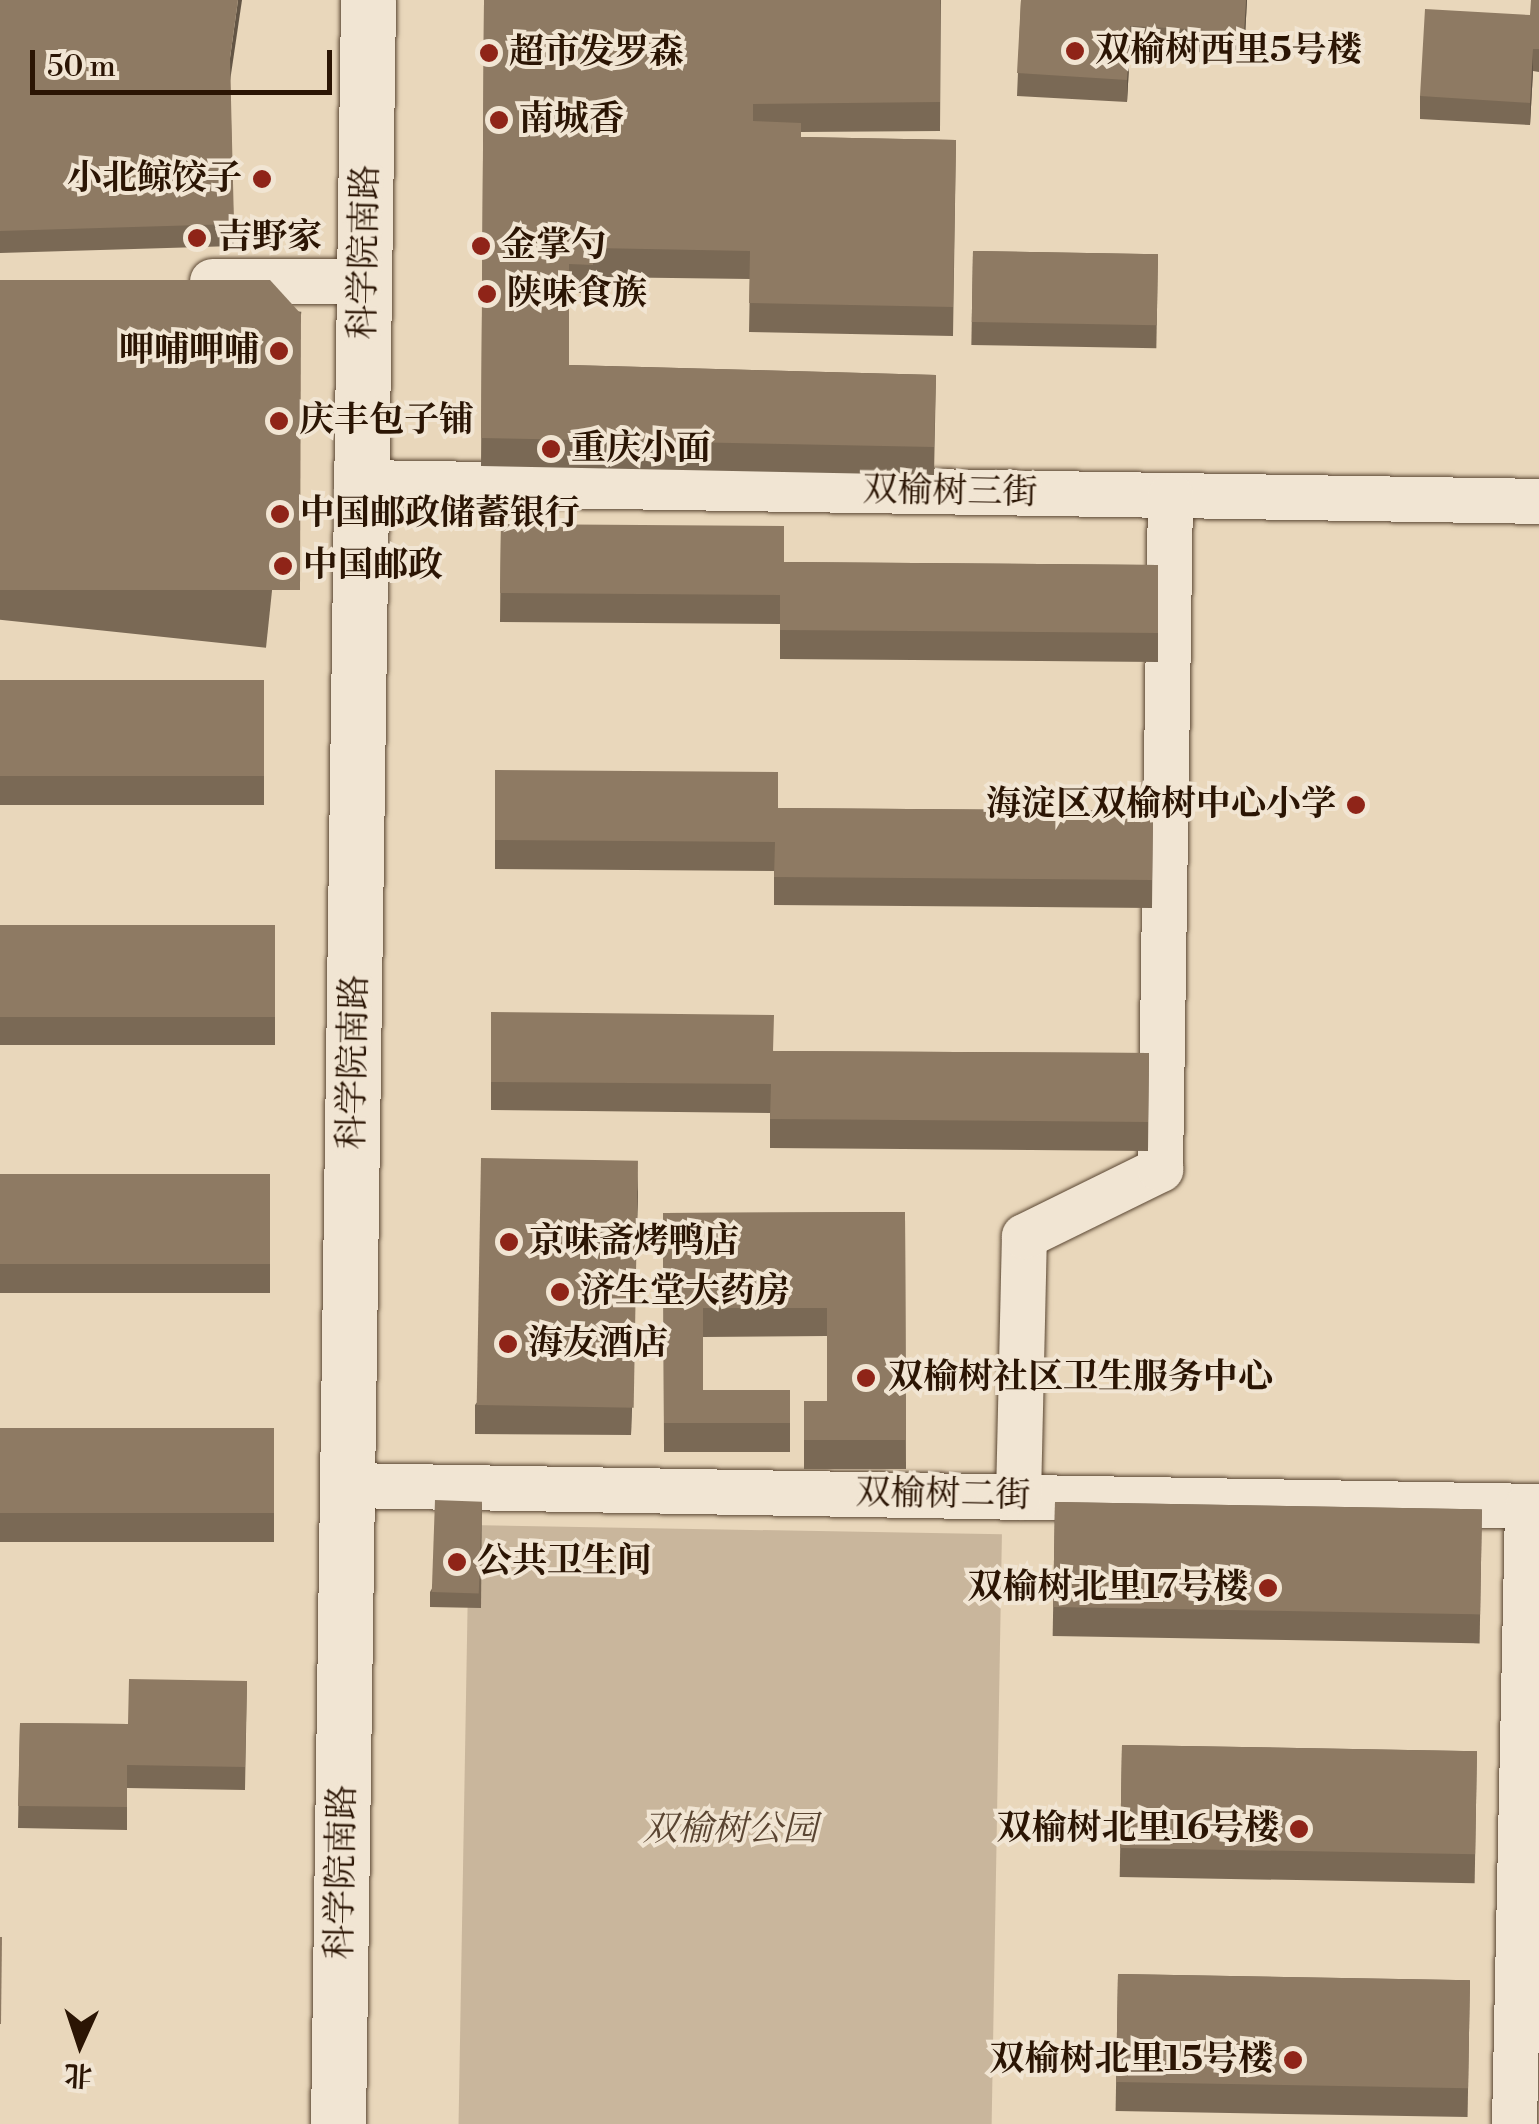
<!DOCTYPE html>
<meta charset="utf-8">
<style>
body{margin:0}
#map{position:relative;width:1539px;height:2124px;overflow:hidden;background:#e9d7bb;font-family:"Libre Bodoni","Noto Serif SC",serif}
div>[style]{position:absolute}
.green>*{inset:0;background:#c9b69c;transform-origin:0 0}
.roads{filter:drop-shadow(0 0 2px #5a4632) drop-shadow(0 0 2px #5a4632)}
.street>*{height:45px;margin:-22.5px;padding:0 22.5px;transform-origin:22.5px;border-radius:22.5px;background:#f1e5d3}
.secondary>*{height:55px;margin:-27.5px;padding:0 27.5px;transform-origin:27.5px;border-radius:27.5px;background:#f1e5d3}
.wall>*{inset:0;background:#7a6955;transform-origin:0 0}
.shaded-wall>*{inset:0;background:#635545}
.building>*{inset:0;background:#8e7a63;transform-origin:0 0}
.dots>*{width:28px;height:28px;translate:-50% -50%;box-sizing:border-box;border:5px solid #f1e5d3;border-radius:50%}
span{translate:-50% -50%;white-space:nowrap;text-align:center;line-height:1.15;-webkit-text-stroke:8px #f1e5d3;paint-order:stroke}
.poi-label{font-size:35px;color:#2b1504;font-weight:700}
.left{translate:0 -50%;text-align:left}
.right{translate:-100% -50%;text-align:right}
.street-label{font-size:35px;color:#2b1504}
.park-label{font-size:35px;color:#5a4532;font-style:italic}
.north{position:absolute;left:30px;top:1994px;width:100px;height:100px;-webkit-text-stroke:8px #f1e5d3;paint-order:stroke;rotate:183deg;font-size:28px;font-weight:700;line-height:40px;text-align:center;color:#2b1504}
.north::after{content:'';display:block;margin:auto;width:35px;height:45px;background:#2b1504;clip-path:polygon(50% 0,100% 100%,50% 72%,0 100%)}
.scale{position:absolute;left:30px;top:50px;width:302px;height:45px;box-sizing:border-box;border:5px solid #2b1504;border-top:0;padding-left:12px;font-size:30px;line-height:35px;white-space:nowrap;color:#2b1504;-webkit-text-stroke:8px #f1e5d3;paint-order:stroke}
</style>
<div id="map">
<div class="green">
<i style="left:469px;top:1525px;width:533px;height:599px;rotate:1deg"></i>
</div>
<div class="roads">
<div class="street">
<i style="left:212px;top:281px;width:153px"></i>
<i style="left:362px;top:482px;width:1177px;rotate:0.92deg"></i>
<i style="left:347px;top:1485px;width:1192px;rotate:1.01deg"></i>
<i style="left:1018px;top:1497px;width:261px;rotate:-88.7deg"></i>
<i style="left:1024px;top:1236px;width:152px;rotate:-26.2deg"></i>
<i style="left:1160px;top:1169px;width:674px;rotate:-89.15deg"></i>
<i style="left:1514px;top:2124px;width:618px;rotate:-88.79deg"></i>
</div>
<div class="secondary">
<i style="left:338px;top:2124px;width:2124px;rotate:-89.19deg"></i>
</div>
</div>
<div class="wall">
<i style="clip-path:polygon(0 0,230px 77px,234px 246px,0 253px)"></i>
<i style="clip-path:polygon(484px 0,941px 0,940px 131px,801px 132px,801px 137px,956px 140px,953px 336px,749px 332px,750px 279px,594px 277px,593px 293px,569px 293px,569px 365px,936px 375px,934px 475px,481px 466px)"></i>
<i style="clip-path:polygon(1021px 0,1247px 0,1244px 55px,1130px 48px,1127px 102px,1017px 96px)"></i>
<i style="clip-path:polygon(1539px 0,1539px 72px,1533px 71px,1530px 125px,1420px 119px,1420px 96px,1530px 15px)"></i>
<i style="left:973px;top:251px;width:185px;height:94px;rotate:1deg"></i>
<i style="left:0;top:280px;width:303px;height:338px;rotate:6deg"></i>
<i style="clip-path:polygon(501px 524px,784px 562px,1158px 565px,1158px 662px,780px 659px,780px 624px,500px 622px)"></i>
<i style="left:0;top:680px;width:264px;height:125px"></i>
<i style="clip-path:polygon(495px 770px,778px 808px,1153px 811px,1152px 908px,774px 905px,774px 871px,495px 869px)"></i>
<i style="left:275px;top:925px;width:120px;height:275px;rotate:90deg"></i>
<i style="clip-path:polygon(491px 1012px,774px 1051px,1149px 1053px,1148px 1151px,770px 1148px,770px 1113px,491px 1110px)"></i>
<i style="left:270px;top:1174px;width:119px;height:270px;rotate:90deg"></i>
<i style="clip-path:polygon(638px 1190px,631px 1435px,475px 1434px,475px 1405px)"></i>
<i style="clip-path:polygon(905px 1212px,906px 1469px,804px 1469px,804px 1401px,827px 1401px,827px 1336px,703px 1337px,703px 1390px,790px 1390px,790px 1452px,664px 1452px,663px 1213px)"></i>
<i style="left:274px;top:1428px;width:114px;height:274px;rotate:90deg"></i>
<i style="clip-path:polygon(482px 1502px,481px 1608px,430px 1607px,430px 1592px)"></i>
<i style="left:1055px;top:1502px;width:427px;height:134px;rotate:1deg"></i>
<i style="clip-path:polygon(247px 1681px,245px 1790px,127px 1788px,127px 1830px,18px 1828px,20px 1723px,128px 1724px)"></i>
<i style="left:1122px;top:1745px;width:355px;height:132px;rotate:1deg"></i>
<i style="left:1118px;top:1974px;width:352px;height:137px;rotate:1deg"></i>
</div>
<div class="shaded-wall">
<i style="clip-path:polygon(238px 0,242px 0,230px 81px,230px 58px)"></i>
<i style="clip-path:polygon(1246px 0,1247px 0,1244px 55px,1244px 32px)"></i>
<i style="clip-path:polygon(1130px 26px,1130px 48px,1127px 102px,1127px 80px)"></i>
<i style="clip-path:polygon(1533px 49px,1533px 71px,1530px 125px,1530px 103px)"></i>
<i style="clip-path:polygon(638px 1161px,638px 1190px,631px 1435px,631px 1407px)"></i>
</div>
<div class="building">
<i style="clip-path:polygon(0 0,238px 0,230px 58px,234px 224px,0 231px)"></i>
<i style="clip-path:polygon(484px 0,940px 0,940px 102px,753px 104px,753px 121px,801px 123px,801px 137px,956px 140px,953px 307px,749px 303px,750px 251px,594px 248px,593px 265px,569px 264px,569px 365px,936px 375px,934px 447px,481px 438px)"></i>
<i style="clip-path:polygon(1021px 0,1246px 0,1244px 32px,1130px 26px,1127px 80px,1017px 73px)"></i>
<i style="clip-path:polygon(1531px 0,1539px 0,1539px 49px,1533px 49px,1530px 103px,1420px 96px,1425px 9px,1530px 15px)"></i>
<i style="left:973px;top:251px;width:185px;height:71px;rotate:1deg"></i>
<i style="clip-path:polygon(0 280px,270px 280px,301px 314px,300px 590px,0 590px)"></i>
<i style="clip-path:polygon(501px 524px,784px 526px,784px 562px,1158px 565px,1158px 633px,780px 630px,780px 595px,500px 593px)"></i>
<i style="left:0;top:680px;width:264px;height:96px"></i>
<i style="clip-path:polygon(495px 770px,778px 772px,778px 808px,1153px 811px,1152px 880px,774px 877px,775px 842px,495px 840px)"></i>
<i style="left:275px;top:925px;width:92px;height:275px;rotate:90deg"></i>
<i style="clip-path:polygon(491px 1012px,774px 1015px,773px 1051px,1149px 1053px,1148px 1122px,770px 1119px,771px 1084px,491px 1082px)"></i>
<i style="left:481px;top:1158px;width:157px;height:247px;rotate:1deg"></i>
<i style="left:270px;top:1174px;width:90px;height:270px;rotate:90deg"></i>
<i style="clip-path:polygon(905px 1212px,906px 1440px,804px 1440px,804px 1401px,827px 1401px,827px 1308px,703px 1308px,703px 1390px,790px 1390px,790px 1423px,664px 1423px,663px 1213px)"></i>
<i style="left:274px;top:1428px;width:85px;height:274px;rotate:90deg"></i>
<i style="left:435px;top:1500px;width:47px;height:92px;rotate:2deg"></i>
<i style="left:1055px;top:1502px;width:427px;height:105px;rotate:1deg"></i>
<i style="clip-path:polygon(129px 1679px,247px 1681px,245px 1767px,127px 1765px,127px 1807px,18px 1806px,20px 1723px,128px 1724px)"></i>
<i style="left:1122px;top:1745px;width:355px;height:103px;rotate:1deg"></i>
<i style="clip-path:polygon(0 1937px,2px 1937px,1px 2024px,0 2024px)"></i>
<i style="left:1118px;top:1974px;width:352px;height:108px;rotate:1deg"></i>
</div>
<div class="dots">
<i style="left:1075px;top:51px;background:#8f2418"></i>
<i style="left:489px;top:53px;background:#8f2418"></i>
<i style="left:499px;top:120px;background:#8f2418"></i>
<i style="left:262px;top:179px;background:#8f2418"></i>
<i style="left:197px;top:238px;background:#8f2418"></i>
<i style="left:481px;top:246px;background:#8f2418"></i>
<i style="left:487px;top:294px;background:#8f2418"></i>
<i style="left:279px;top:351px;background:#8f2418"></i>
<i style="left:279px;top:421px;background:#8f2418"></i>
<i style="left:551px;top:449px;background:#8f2418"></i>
<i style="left:280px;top:514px;background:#8f2418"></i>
<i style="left:283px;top:566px;background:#8f2418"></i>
<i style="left:1356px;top:805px;background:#8f2418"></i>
<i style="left:509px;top:1242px;background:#8f2418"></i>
<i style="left:560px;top:1292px;background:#8f2418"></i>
<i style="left:508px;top:1344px;background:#8f2418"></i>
<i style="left:866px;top:1378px;background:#8f2418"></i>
<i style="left:457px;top:1562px;background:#8f2418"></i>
<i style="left:1268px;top:1588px;background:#8f2418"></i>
<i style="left:1299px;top:1829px;background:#8f2418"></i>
<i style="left:1293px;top:2060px;background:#8f2418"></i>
</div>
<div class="poi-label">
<span class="left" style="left:1095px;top:51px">双榆树西里5号楼</span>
<span class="left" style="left:509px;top:53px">超市发罗森</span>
<span class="left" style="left:519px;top:120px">南城香</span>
<span class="right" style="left:242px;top:179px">小北鲸饺子</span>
<span class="left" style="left:217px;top:238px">吉野家</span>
<span class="left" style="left:501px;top:246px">金掌勺</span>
<span class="left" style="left:507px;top:294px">陕味食族</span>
<span class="right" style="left:259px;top:351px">呷哺呷哺</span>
<span class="left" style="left:299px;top:421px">庆丰包子铺</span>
<span class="left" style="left:571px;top:449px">重庆小面</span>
<span class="left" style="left:300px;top:514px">中国邮政储蓄银行</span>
<span class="left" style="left:303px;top:566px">中国邮政</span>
<span class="right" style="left:1336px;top:805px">海淀区双榆树中心小学</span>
<span class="left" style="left:529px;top:1242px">京味斋烤鸭店</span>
<span class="left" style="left:580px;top:1292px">济生堂大药房</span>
<span class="left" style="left:528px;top:1344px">海友酒店</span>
<span class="left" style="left:888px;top:1378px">双榆树社区卫生服务中心</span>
<span class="left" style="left:477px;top:1562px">公共卫生间</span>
<span class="right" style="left:1248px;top:1588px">双榆树北里17号楼</span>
<span class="right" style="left:1279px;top:1829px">双榆树北里16号楼</span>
<span class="right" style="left:1273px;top:2060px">双榆树北里15号楼</span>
</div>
<div class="street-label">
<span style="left:365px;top:252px;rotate:-89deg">科学院南路</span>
<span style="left:950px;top:492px;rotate:1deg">双榆树三街</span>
<span style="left:354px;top:1062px;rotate:-89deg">科学院南路</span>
<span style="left:943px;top:1495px;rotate:1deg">双榆树二街</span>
<span style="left:342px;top:1872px;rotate:-89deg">科学院南路</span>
</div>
<div class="park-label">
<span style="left:730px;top:1830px">双榆树公园</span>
</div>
<div class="north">北</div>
<div class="scale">50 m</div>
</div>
